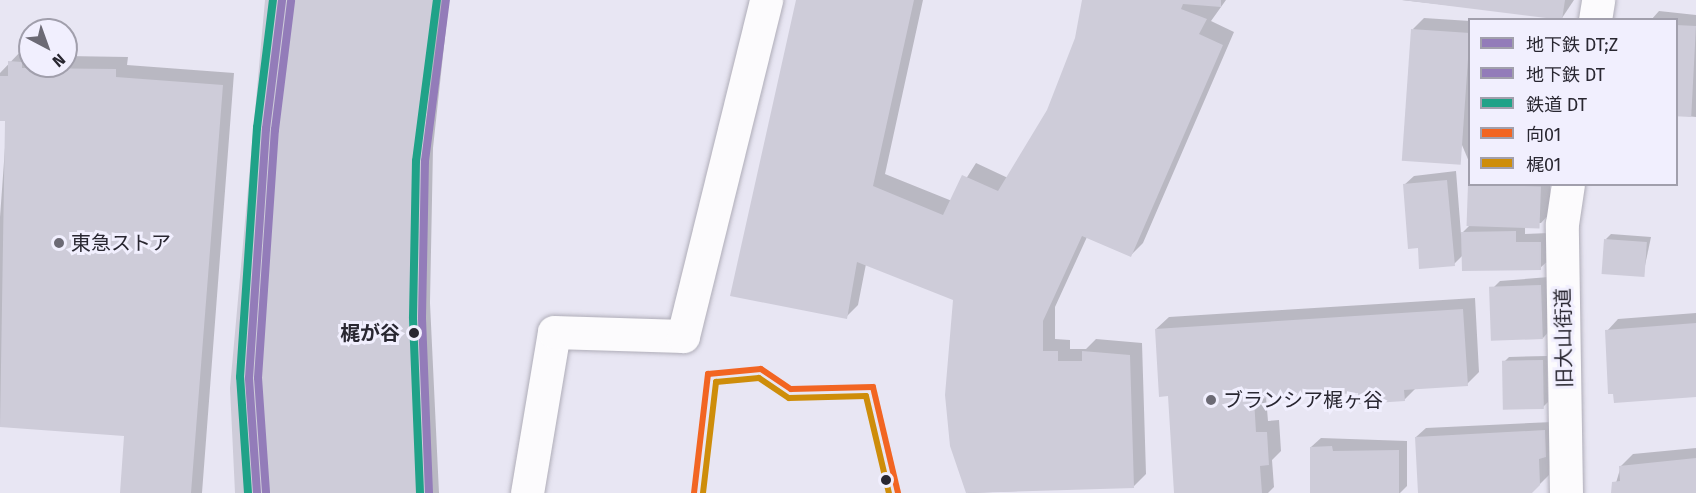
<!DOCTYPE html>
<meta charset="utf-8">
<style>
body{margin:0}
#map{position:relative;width:1696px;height:493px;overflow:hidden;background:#e8e6f3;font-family:"Fira Sans","Noto Sans JP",sans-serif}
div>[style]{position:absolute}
.shadow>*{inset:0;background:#0003}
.building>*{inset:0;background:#ceccd9;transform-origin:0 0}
.roads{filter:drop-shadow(0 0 2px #afadb8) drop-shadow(0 0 2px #afadb8)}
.minor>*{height:33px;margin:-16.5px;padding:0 16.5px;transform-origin:16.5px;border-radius:16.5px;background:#fcfbfd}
.bus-1>*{height:6px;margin:-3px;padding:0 3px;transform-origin:3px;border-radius:3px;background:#f26522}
.bus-2>*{height:6px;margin:-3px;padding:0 3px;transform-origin:3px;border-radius:3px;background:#ce8d0a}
.rail-1>*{height:8px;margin:-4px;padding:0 4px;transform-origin:4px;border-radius:4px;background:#20a288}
.metro-1>*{height:8px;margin:-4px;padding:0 4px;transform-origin:4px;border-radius:4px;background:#937cb9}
.metro-2>*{height:8px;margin:-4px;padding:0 4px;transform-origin:4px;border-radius:4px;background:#937cb9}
.dots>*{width:16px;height:16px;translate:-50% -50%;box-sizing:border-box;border:3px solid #f1effe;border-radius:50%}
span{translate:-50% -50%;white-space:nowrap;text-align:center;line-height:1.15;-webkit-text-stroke:6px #f1effe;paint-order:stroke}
.poi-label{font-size:20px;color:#292731}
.left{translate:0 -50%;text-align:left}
.stop-label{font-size:20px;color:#292731;font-weight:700}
.right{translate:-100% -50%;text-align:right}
.street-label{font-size:20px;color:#292731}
.legend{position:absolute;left:1468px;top:18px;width:210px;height:168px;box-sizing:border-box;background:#f1effe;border:2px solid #a19fac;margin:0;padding:8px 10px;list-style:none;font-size:18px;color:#292731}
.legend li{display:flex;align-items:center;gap:12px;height:30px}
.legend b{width:30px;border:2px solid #a19fac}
.north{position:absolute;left:18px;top:18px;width:60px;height:60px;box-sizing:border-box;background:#f1effe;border:2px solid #a19fac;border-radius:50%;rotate:139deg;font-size:16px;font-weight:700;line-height:24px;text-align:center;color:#292731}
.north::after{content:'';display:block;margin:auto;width:21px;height:27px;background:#6c6a75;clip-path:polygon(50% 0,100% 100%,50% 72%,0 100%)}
</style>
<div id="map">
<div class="shadow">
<i style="clip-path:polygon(267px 0,449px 0,433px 148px,430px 303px,439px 493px,237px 493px,232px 388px)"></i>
<i style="clip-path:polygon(797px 0,923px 0,885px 174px,952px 201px,976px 163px,1008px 178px,1048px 111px,1077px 38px,1084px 0,1226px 0,1211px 21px,1234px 32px,1143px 243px,1131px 255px,1087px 237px,1055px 307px,1055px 339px,1070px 340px,1070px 349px,1086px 349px,1096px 339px,1142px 343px,1146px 474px,1134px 486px,968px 493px,952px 446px,954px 299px,866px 264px,858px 305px,846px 317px)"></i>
<i style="clip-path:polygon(1402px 0,1574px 0,1562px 18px)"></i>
<i style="clip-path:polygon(1659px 11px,1696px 15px,1696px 117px,1676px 115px,1676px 20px,1651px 20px)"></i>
<i style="clip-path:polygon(1424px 18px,1470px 21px,1470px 164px,1413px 29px)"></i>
<i style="clip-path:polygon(22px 50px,30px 50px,30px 66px,66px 66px,66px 56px,128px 57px,127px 65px,234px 73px,202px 493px,122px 493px,126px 435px,0 426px,0 217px,7px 120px,0 119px,0 73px)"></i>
<i style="clip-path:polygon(1456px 171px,1461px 234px,1470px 225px,1470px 184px,1550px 184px,1550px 213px,1541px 223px,1525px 223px,1525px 234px,1549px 233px,1550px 259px,1540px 268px,1463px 255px,1454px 264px,1419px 247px,1404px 185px,1414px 176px)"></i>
<i style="clip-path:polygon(1611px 234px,1651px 237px,1643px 275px,1606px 239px)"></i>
<i style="clip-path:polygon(1549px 277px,1552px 328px,1543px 338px,1491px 290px,1500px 281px)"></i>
<i style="clip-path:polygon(1475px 298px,1479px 372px,1467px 384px,1417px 387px,1404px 400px,1359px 391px,1266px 397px,1268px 421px,1279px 420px,1281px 451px,1272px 460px,1274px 487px,1268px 493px,1175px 493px,1169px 395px,1156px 329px,1169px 317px)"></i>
<i style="clip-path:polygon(1696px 313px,1696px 395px,1607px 331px,1618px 319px)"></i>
<i style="clip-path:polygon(1547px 356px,1548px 402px,1543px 407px,1504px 362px,1509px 357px)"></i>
<i style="clip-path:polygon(1553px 422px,1549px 475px,1531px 493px,1419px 493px,1416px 437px,1426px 428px)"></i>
<i style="clip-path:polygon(1321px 438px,1407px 441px,1407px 486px,1400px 493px,1312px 493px,1311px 447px)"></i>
<i style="clip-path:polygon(1696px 448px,1696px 493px,1613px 493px,1621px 466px,1633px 454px)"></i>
</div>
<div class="building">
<i style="clip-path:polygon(265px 0,439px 0,422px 162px,419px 317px,427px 493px,235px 493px,230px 388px)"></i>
<i style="clip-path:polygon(796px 0,914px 0,873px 186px,943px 215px,962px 175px,998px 191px,1047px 110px,1075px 38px,1082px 0,1221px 0,1221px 7px,1183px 4px,1181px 9px,1207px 19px,1199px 34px,1223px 45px,1131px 257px,1082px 236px,1043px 321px,1043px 351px,1058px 351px,1058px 361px,1082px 361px,1082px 351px,1130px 355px,1134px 488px,966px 493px,950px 446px,945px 395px,953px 300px,857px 262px,847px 319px,730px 296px)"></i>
<i style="clip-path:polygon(1402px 0,1565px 0,1562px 20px)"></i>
<i style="left:1676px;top:25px;width:20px;height:91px;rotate:3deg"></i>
<i style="left:1411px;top:29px;width:59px;height:132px;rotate:4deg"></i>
<i style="clip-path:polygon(8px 61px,22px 62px,22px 68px,116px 69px,116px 77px,223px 85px,191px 493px,120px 493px,124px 436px,0 427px,5px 121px,0 121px,0 76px,8px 76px)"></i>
<i style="clip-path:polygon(1447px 180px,1455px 266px,1419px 269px,1418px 248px,1408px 249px,1403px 184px)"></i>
<i style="left:1468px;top:184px;width:73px;height:42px;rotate:2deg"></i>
<i style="clip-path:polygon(1516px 231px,1516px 242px,1541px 242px,1541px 270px,1462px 271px,1461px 232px)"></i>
<i style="left:1604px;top:239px;width:43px;height:35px;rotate:4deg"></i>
<i style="left:1541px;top:285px;width:54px;height:52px;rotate:88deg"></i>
<i style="clip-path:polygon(1463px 309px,1468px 386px,1404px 390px,1405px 401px,1359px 404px,1358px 393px,1254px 399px,1256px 432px,1267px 432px,1269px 465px,1260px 466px,1262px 493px,1174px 493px,1168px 396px,1159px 397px,1155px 329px)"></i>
<i style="clip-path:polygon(1696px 323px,1696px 397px,1614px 403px,1613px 394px,1608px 394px,1605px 330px)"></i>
<i style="left:1543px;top:360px;width:49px;height:41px;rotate:89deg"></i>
<i style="clip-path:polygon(1545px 430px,1546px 457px,1539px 459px,1540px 485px,1532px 493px,1418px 493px,1415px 437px)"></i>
<i style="clip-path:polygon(1332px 446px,1333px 451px,1399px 450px,1399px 493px,1310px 493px,1310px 447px)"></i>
<i style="clip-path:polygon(1696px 458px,1696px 493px,1611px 493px,1612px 482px,1620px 481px,1619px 466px)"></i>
</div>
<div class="roads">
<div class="minor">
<i style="left:1595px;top:20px;width:20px;rotate:-81deg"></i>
<i style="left:527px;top:493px;width:163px;rotate:-80.5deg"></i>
<i style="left:554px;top:332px;width:129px;rotate:1.8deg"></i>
<i style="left:683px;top:336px;width:346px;rotate:-76.1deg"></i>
<i style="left:1566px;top:493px;width:269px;rotate:-90.9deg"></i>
<i style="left:1562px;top:224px;width:40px;rotate:-81.5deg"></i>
</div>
</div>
<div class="bus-1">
<i style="left:694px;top:493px;width:120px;rotate:-83.3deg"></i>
<i style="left:708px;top:374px;width:53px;rotate:-5.4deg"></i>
<i style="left:761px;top:369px;width:36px;rotate:34deg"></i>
<i style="left:791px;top:389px;width:82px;rotate:-1.4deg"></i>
<i style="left:873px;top:387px;width:109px;rotate:76.7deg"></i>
</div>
<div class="bus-2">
<i style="left:703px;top:493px;width:112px;rotate:-83.3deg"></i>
<i style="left:716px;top:382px;width:43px;rotate:-5.3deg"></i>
<i style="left:759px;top:378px;width:36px;rotate:34deg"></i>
<i style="left:789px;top:398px;width:77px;rotate:-1.5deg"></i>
<i style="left:866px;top:396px;width:100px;rotate:76.7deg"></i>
</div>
<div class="rail-1">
<i style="left:248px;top:493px;width:116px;rotate:-93.9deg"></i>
<i style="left:240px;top:377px;width:250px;rotate:-86.1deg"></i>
<i style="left:257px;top:128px;width:129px;rotate:-82.9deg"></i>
<i style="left:420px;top:493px;width:176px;rotate:-92.3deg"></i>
<i style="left:413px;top:317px;width:156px;rotate:-88.9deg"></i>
<i style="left:416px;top:161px;width:162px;rotate:-82.6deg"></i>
</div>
<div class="metro-1">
<i style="left:257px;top:493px;width:115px;rotate:-94deg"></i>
<i style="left:249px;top:378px;width:250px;rotate:-86.1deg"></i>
<i style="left:266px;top:129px;width:130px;rotate:-82.9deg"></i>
<i style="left:429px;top:493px;width:176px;rotate:-92.3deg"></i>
<i style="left:422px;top:317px;width:156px;rotate:-88.9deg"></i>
<i style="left:425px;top:161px;width:162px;rotate:-82.6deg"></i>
</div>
<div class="metro-2">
<i style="left:266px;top:492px;width:114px;rotate:-94deg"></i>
<i style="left:258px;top:378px;width:249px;rotate:-86.1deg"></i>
<i style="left:275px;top:130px;width:130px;rotate:-82.9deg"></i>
</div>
<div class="dots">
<i style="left:59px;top:243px;background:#6c6a75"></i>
<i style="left:414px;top:333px;background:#292731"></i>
<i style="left:1211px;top:400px;background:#6c6a75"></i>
<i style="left:886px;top:480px;background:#292731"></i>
</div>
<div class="poi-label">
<span class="left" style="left:71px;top:243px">東急ストア</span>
<span class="left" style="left:1223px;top:400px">ブランシア梶ヶ谷</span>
</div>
<div class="stop-label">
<span class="right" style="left:400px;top:333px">梶が谷</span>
</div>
<div class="street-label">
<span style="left:1564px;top:338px;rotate:-91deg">旧大山街道</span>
</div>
<ul class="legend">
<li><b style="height:8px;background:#937cb9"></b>地下鉄 DT;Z</li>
<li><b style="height:8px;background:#937cb9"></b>地下鉄 DT</li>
<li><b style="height:8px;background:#20a288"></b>鉄道 DT</li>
<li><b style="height:8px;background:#f26522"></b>向01</li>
<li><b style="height:8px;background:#ce8d0a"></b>梶01</li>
</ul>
<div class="north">N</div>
</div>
